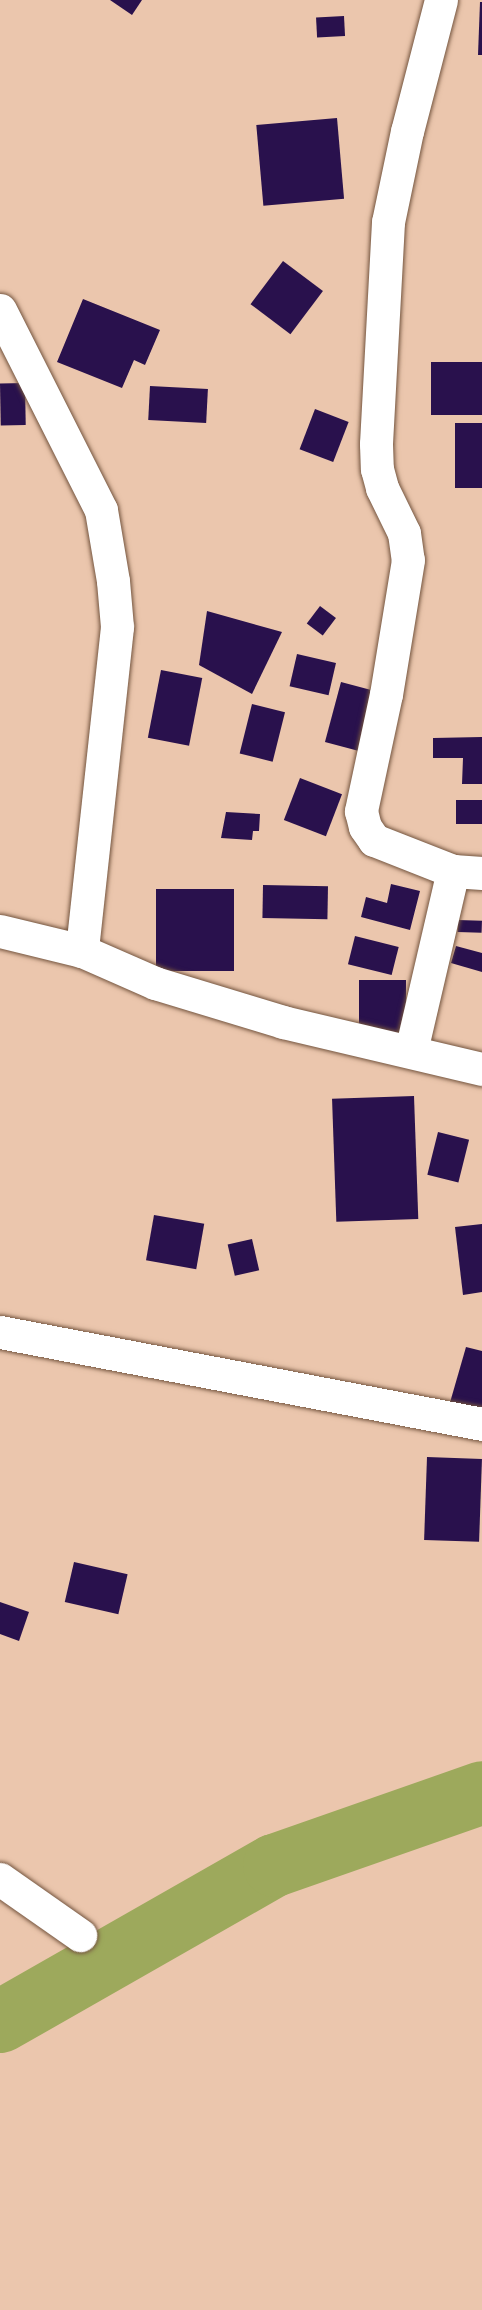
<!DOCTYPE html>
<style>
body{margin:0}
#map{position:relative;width:482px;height:2310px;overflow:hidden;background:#ebc6ad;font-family:"IBM Plex Sans",sans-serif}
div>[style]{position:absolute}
.river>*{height:63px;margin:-31.5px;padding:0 31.5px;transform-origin:31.5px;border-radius:31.5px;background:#9da95c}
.building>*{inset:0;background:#29114d;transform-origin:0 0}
.roads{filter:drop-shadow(0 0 2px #74553f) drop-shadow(0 0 2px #74553f)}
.minor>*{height:33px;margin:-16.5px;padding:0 16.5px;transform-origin:16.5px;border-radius:16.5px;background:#fff}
span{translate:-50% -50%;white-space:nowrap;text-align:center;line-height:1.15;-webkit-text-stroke:6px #ebc6ad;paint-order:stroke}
</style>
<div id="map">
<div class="river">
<i style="left:0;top:2021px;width:315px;rotate:-29.7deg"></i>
<i style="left:274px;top:1865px;width:220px;rotate:-19.3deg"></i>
</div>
<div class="building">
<i style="clip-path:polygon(110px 0,142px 0,132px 15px)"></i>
<i style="clip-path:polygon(480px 2px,482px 2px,482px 55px,478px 55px)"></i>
<i style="left:344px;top:16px;width:20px;height:28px;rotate:87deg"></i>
<i style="left:337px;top:118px;width:81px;height:81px;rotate:85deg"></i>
<i style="left:283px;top:261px;width:50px;height:54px;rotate:37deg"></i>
<i style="clip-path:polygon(83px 299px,160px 330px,145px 365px,134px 360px,122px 388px,57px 362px)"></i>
<i style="left:482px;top:362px;width:53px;height:51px;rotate:90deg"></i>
<i style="left:25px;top:383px;width:42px;height:25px;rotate:89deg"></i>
<i style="left:150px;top:386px;width:58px;height:34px;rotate:3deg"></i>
<i style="left:315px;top:409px;width:36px;height:43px;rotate:21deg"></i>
<i style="left:455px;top:423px;width:27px;height:65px"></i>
<i style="left:320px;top:606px;width:20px;height:22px;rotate:37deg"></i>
<i style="clip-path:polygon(207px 611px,282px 632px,252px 694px,199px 665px)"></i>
<i style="left:297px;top:654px;width:40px;height:33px;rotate:13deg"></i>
<i style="left:161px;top:670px;width:42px;height:69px;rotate:11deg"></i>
<i style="left:341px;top:682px;width:39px;height:62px;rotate:15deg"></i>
<i style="left:252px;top:704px;width:34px;height:51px;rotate:14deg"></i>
<i style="clip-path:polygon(482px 737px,482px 784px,462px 784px,463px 758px,433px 758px,433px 738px)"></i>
<i style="left:300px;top:778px;width:45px;height:45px;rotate:21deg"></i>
<i style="left:456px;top:800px;width:26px;height:24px"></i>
<i style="clip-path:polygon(226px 812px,260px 814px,259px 831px,253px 831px,252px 840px,221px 838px)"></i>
<i style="clip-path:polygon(391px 884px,420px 891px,410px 930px,361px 917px,366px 897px,387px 903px)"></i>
<i style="left:263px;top:885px;width:65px;height:33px;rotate:1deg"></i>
<i style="left:156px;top:889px;width:78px;height:82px"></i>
<i style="left:458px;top:920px;width:24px;height:12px;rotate:2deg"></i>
<i style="left:355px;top:936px;width:45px;height:29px;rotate:14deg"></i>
<i style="clip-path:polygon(456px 946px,482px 953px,482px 972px,451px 963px)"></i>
<i style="left:359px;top:980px;width:47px;height:53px"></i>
<i style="left:414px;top:1096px;width:123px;height:82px;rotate:88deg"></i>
<i style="left:438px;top:1132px;width:32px;height:44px;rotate:14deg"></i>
<i style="left:154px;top:1215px;width:51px;height:46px;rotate:10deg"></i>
<i style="clip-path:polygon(482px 1224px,482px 1292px,463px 1295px,455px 1227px)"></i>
<i style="left:252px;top:1239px;width:32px;height:25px;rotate:77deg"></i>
<i style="clip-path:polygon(466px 1347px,482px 1351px,482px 1415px,449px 1406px)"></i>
<i style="left:427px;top:1457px;width:55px;height:83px;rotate:2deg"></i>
<i style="left:74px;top:1562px;width:55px;height:41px;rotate:13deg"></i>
<i style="clip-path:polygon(0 1602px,29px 1612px,19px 1641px,0 1634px)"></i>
</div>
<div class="roads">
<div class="minor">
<i style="left:441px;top:0;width:135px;rotate:104.5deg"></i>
<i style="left:407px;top:131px;width:93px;rotate:101.8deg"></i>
<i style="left:388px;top:222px;width:222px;rotate:93.1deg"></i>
<i style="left:376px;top:444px;width:25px;rotate:88deg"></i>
<i style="left:377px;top:469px;width:20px;rotate:75deg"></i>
<i style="left:382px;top:488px;width:50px;rotate:63.9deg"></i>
<i style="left:404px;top:533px;width:27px;rotate:82deg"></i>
<i style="left:408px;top:560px;width:136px;rotate:99.3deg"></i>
<i style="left:386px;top:694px;width:120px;rotate:102.1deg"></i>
<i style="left:361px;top:811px;width:16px;rotate:76deg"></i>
<i style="left:365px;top:827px;width:16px;rotate:55deg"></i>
<i style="left:374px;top:840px;width:85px;rotate:21.4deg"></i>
<i style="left:453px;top:871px;width:29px;rotate:4deg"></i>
<i style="left:0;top:310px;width:224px;rotate:63.2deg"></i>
<i style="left:101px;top:510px;width:72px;rotate:80.4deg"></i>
<i style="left:113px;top:581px;width:46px;rotate:85deg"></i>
<i style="left:117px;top:627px;width:326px;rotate:96.2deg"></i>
<i style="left:0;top:931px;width:84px;rotate:13.7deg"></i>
<i style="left:82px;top:951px;width:80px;rotate:23.7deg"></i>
<i style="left:155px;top:983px;width:134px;rotate:16.9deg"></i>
<i style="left:283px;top:1022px;width:204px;rotate:13.3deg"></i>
<i style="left:411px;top:1051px;width:185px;rotate:-76.9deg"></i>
<i style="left:0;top:1332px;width:491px;rotate:10.8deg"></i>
<i style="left:0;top:1879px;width:98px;rotate:35deg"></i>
</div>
</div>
</div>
